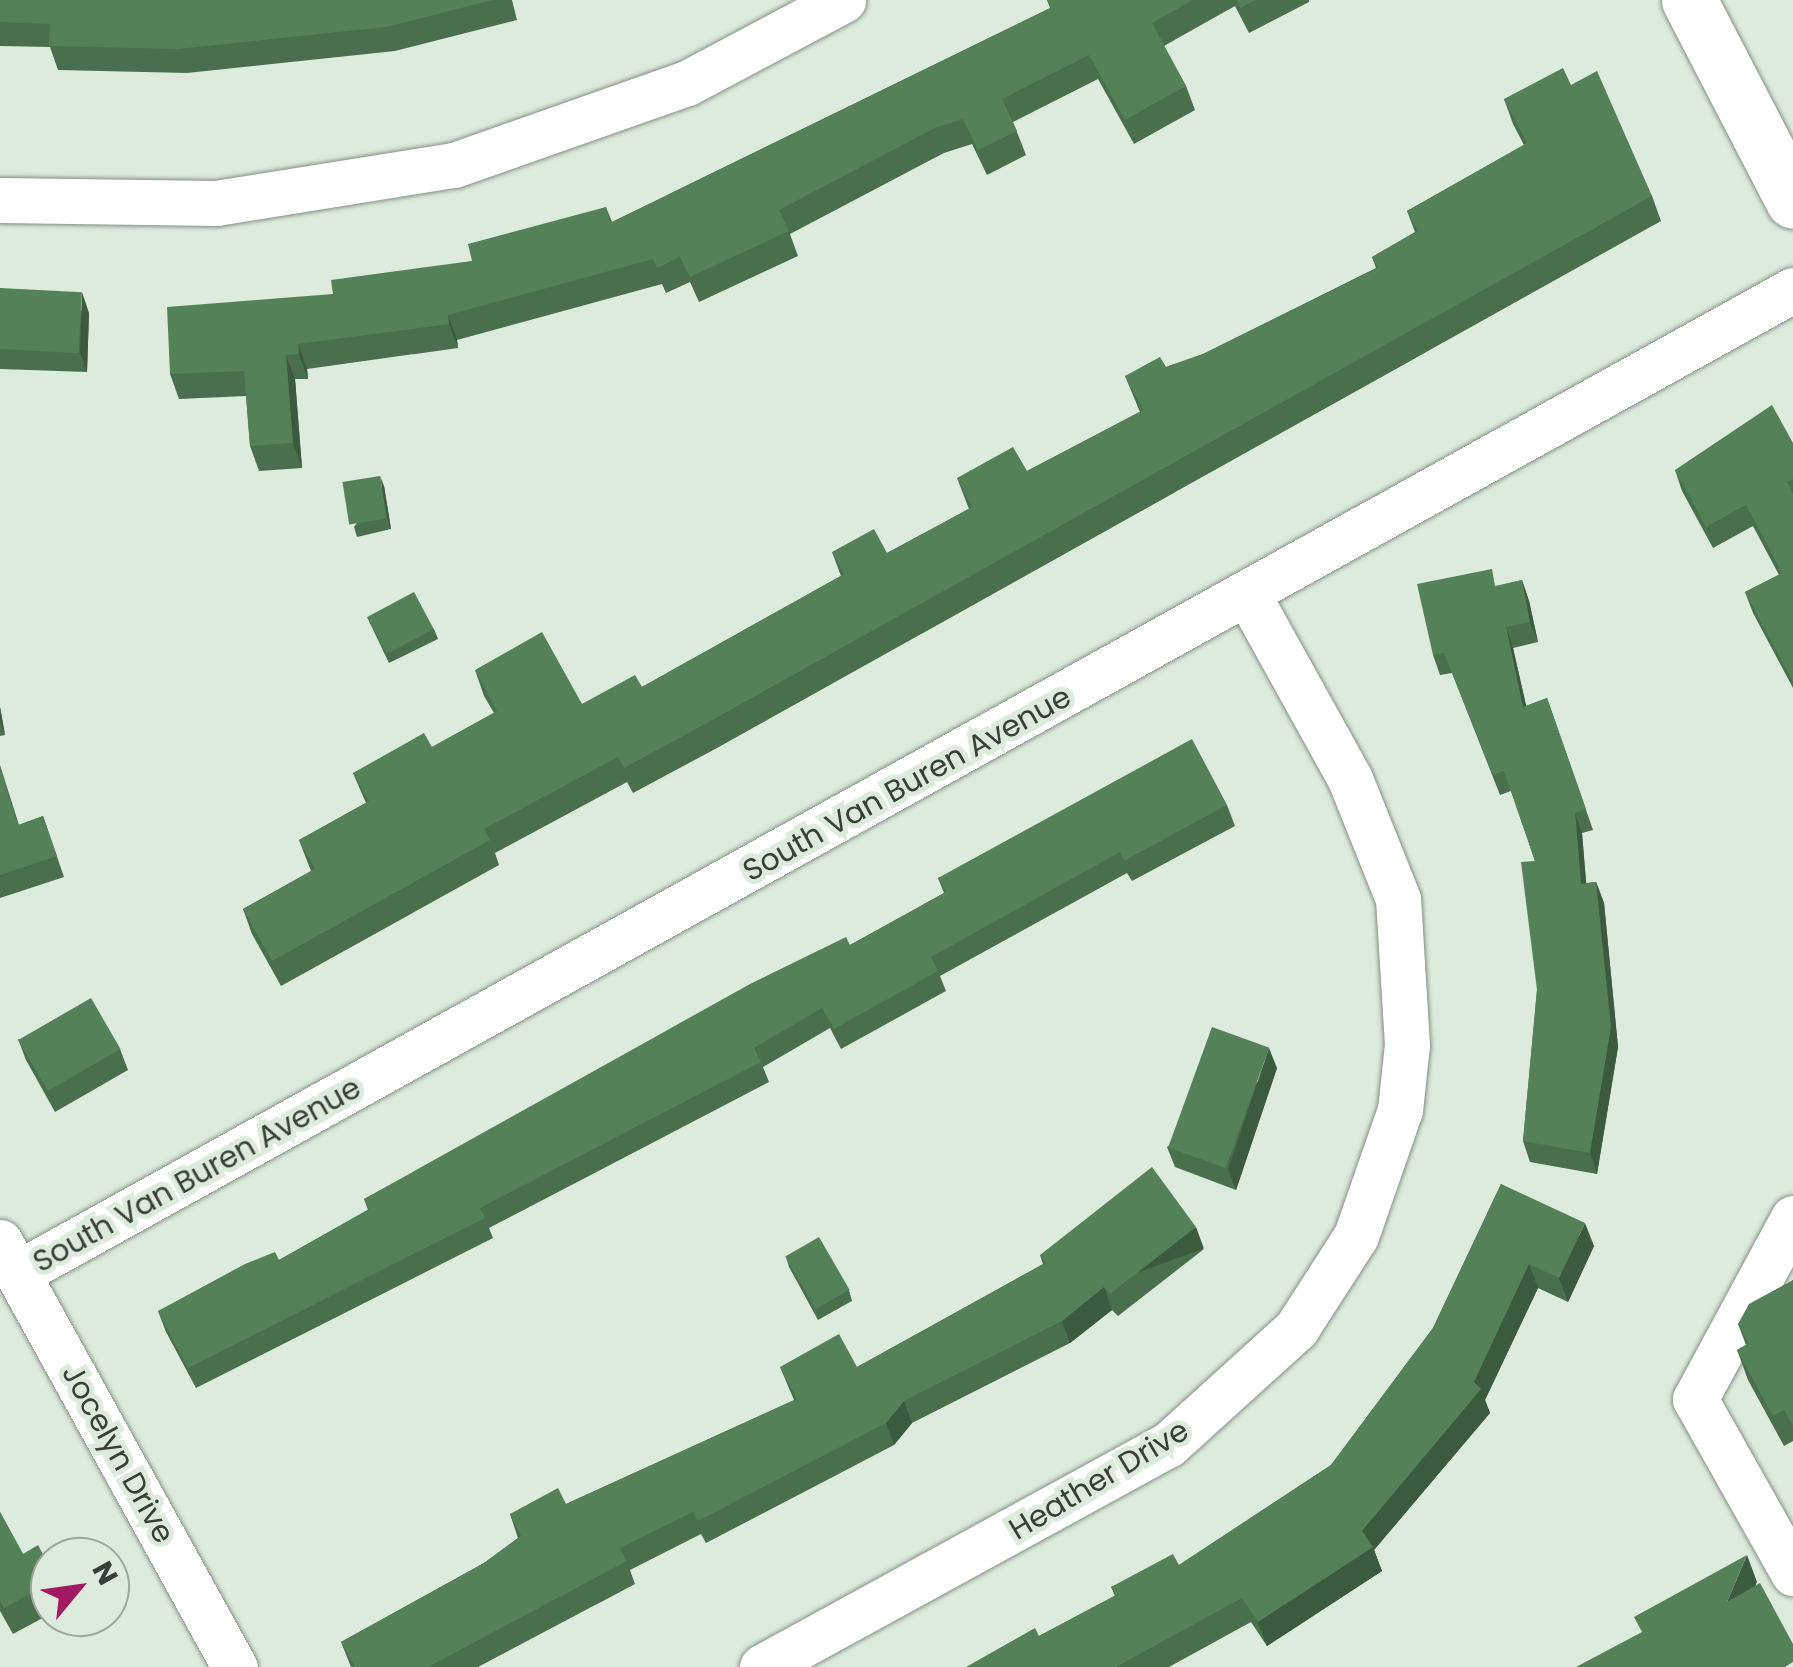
<!DOCTYPE html>
<style>
body{margin:0}
#map{position:relative;width:1793px;height:1667px;overflow:hidden;background:#ddebdd;font-family:Poppins,sans-serif}
div>[style]{position:absolute}
.roads{filter:drop-shadow(0 0 2px #839083) drop-shadow(0 0 2px #839083)}
.minor>*{height:45px;margin:-22.5px;padding:0 22.5px;transform-origin:22.5px;border-radius:22.5px;background:#fff}
.tertiary>*{height:55px;margin:-27.5px;padding:0 27.5px;transform-origin:27.5px;border-radius:27.5px;background:#fff}
.wall>*{inset:0;background:#496f4c}
.shaded-wall>*{inset:0;background:#3c5a3e;transform-origin:0 0}
.building>*{inset:0;background:#558158;transform-origin:0 0}
span{translate:-50% -50%;white-space:nowrap;text-align:center;line-height:1.15;-webkit-text-stroke:10px #ddebdd;paint-order:stroke}
.street-label{font-size:30px;color:#393e39}
.north{position:absolute;left:30px;top:1537px;width:100px;height:100px;box-sizing:border-box;background:#ddebdd;border:2px solid #9ba69b;border-radius:50%;rotate:61deg;font-size:28px;font-weight:700;line-height:40px;text-align:center;color:#393e39}
.north::after{content:'';display:block;margin:auto;width:35px;height:45px;background:#a21863;clip-path:polygon(50% 0,100% 100%,50% 72%,0 100%)}
</style>
<div id="map">
<div class="roads">
<div class="minor">
<i style="left:0;top:200px;width:216px;rotate:0.8deg"></i>
<i style="left:216px;top:203px;width:241px;rotate:-9.1deg"></i>
<i style="left:454px;top:165px;width:247px;rotate:-19.4deg"></i>
<i style="left:687px;top:83px;width:177px;rotate:-28deg"></i>
<i style="left:1793px;top:1218px;width:206px;rotate:118.4deg"></i>
<i style="left:1695px;top:1399px;width:200px;rotate:60.6deg"></i>
<i style="left:0;top:1242px;width:486px;rotate:61.1deg"></i>
<i style="left:18px;top:1273px;width:2029px;rotate:-28.98deg"></i>
<i style="left:762px;top:1667px;width:463px;rotate:-28.7deg"></i>
<i style="left:1168px;top:1445px;width:173px;rotate:-42.2deg"></i>
<i style="left:1296px;top:1329px;width:111px;rotate:-57.2deg"></i>
<i style="left:1356px;top:1236px;width:133px;rotate:-70.8deg"></i>
<i style="left:1400px;top:1110px;width:65px;rotate:-83.9deg"></i>
<i style="left:1407px;top:1045px;width:146px;rotate:-93.5deg"></i>
<i style="left:1398px;top:899px;width:129px;rotate:-111.8deg"></i>
<i style="left:1350px;top:779px;width:210px;rotate:-119deg"></i>
</div>
<div class="tertiary">
<i style="left:1689px;top:0;width:226px;rotate:62.6deg"></i>
</div>
</div>
<div class="wall">
<i style="clip-path:polygon(0 0,512px 0,517px 20px,395px 51px,187px 73px,58px 70px,50px 47px,0 46px)"></i>
<i style="clip-path:polygon(1047px 0,1309px 0,1309px 2px,1249px 33px,1235px 6px,1164px 46px,1186px 86px,1195px 110px,1134px 144px,1098px 79px,1013px 122px,1026px 155px,987px 175px,972px 144px,944px 153px,790px 234px,798px 256px,699px 302px,690px 282px,666px 293px,662px 284px,457px 340px,458px 348px,307px 369px,308px 379px,295px 379px,302px 468px,259px 471px,250px 446px,246px 396px,179px 399px,170px 374px,333px 294px,472px 261px,606px 207px,612px 222px,1050px 8px)"></i>
<i style="clip-path:polygon(1571px 85px,1652px 196px,1661px 221px,717px 748px,633px 793px,627px 782px,495px 853px,499px 865px,281px 986px,252px 934px,243px 909px,311px 871px,299px 840px,366px 803px,353px 773px,432px 747px,494px 713px,484px 696px,475px 670px,582px 704px,642px 687px,841px 576px,832px 552px,887px 553px,969px 509px,957px 478px,1027px 471px,1140px 412px,1125px 376px,1166px 367px,1203px 354px,1376px 268px,1372px 257px,1415px 232px,1407px 211px,1524px 145px,1513px 124px,1504px 99px)"></i>
<i style="clip-path:polygon(0 288px,89px 313px,87px 372px,0 369px)"></i>
<i style="clip-path:polygon(1793px 443px,1793px 688px,1753px 613px,1745px 592px,1779px 575px,1753px 526px,1713px 548px,1682px 491px,1675px 470px)"></i>
<i style="clip-path:polygon(384px 486px,391px 529px,357px 537px,354px 527px)"></i>
<i style="clip-path:polygon(1522px 580px,1529px 601px,1538px 642px,1513px 648px,1526px 706px,1547px 698px,1593px 830px,1582px 833px,1586px 883px,1596px 882px,1604px 903px,1618px 1047px,1597px 1174px,1530px 1162px,1523px 1141px,1537px 990px,1535px 861px,1511px 791px,1500px 795px,1452px 673px,1440px 675px,1433px 655px,1498px 586px)"></i>
<i style="clip-path:polygon(367px 617px,434px 629px,438px 639px,389px 663px)"></i>
<i style="clip-path:polygon(0 707px,5px 735px,0 736px)"></i>
<i style="clip-path:polygon(0 765px,19px 825px,43px 816px,64px 877px,0 898px)"></i>
<i style="clip-path:polygon(1227px 805px,1235px 826px,1132px 881px,1127px 873px,940px 976px,946px 991px,841px 1049px,830px 1028px,763px 1067px,769px 1082px,489px 1228px,493px 1238px,196px 1388px,166px 1332px,158px 1311px,279px 1260px,368px 1210px,364px 1199px,850px 945px,944px 893px,938px 878px)"></i>
<i style="clip-path:polygon(18px 1039px,120px 1049px,128px 1070px,55px 1112px,26px 1060px)"></i>
<i style="clip-path:polygon(1277px 1068px,1236px 1190px,1175px 1167px,1167px 1147px)"></i>
<i style="clip-path:polygon(1501px 1184px,1594px 1246px,1568px 1302px,1538px 1288px,1485px 1400px,1490px 1413px,1374px 1550px,1382px 1571px,1267px 1646px,1251px 1622px,1169px 1667px,966px 1667px,1039px 1636px,1115px 1596px,1111px 1587px,1179px 1565px,1331px 1465px,1433px 1328px)"></i>
<i style="clip-path:polygon(1204px 1249px,1118px 1316px,1112px 1310px,1070px 1343px,912px 1423px,894px 1445px,706px 1543px,701px 1534px,630px 1570px,635px 1584px,478px 1667px,351px 1667px,341px 1642px,484px 1563px,518px 1538px,510px 1514px,566px 1504px,794px 1400px,780px 1367px,857px 1367px,1043px 1264px,1040px 1255px)"></i>
<i style="clip-path:polygon(786px 1257px,849px 1290px,852px 1301px,818px 1320px,789px 1267px)"></i>
<i style="clip-path:polygon(1793px 1280px,1793px 1441px,1784px 1446px,1748px 1380px,1737px 1350px,1746px 1345px,1738px 1324px)"></i>
<i style="clip-path:polygon(0 1512px,23px 1554px,50px 1567px,50px 1614px,13px 1634px,0 1611px)"></i>
</div>
<div class="shaded-wall">
<i style="clip-path:polygon(82px 292px,89px 313px,87px 372px,80px 352px)"></i>
<i style="clip-path:polygon(448px 315px,457px 340px,458px 348px,449px 324px)"></i>
<i style="clip-path:polygon(298px 344px,307px 369px,308px 379px,299px 354px)"></i>
<i style="clip-path:polygon(286px 355px,295px 379px,302px 468px,293px 443px)"></i>
<i style="clip-path:polygon(380px 476px,384px 486px,391px 529px,387px 518px)"></i>
<i style="clip-path:polygon(1522px 580px,1529px 601px,1538px 642px,1530px 622px)"></i>
<i style="clip-path:polygon(1506px 627px,1513px 648px,1531px 727px,1523px 707px)"></i>
<i style="clip-path:polygon(0 707px,5px 735px,0 721px)"></i>
<i style="clip-path:polygon(1575px 813px,1582px 833px,1588px 905px,1581px 884px)"></i>
<i style="clip-path:polygon(1596px 882px,1604px 903px,1618px 1047px,1597px 1174px,1590px 1153px)"></i>
<i style="clip-path:polygon(1269px 1048px,1277px 1068px,1236px 1190px,1228px 1169px)"></i>
<i style="clip-path:polygon(1585px 1223px,1594px 1246px,1568px 1302px,1559px 1278px)"></i>
<i style="left:1196px;top:1227px;width:23px;height:109px;rotate:70deg"></i>
<i style="clip-path:polygon(1529px 1264px,1538px 1288px,1485px 1400px,1490px 1413px,1374px 1550px,1382px 1571px,1267px 1646px,1258px 1622px,1362px 1531px)"></i>
<i style="clip-path:polygon(1104px 1287px,1112px 1310px,1070px 1343px,1062px 1321px)"></i>
<i style="clip-path:polygon(904px 1401px,912px 1423px,894px 1445px,886px 1423px)"></i>
<i style="clip-path:polygon(1747px 1555px,1757px 1582px,1737px 1629px,1727px 1602px)"></i>
</div>
<div class="building">
<i style="clip-path:polygon(0 0,493px 0,386px 27px,178px 49px,49px 46px,50px 24px,0 22px)"></i>
<i style="clip-path:polygon(1047px 0,1193px 0,1152px 23px,1186px 86px,1125px 120px,1089px 55px,1002px 99px,1017px 131px,978px 150px,963px 119px,935px 128px,779px 210px,789px 231px,690px 277px,680px 257px,657px 268px,653px 259px,448px 315px,449px 324px,298px 344px,299px 354px,286px 355px,293px 443px,250px 446px,244px 371px,170px 374px,167px 307px,333px 294px,331px 280px,472px 261px,468px 244px,606px 207px,610px 223px,1051px 8px)"></i>
<i style="clip-path:polygon(1236px 0,1256px 0,1240px 8px)"></i>
<i style="clip-path:polygon(1563px 68px,1571px 85px,1597px 71px,1652px 196px,707px 723px,624px 768px,618px 757px,484px 829px,490px 840px,272px 961px,243px 909px,315px 869px,299px 840px,369px 801px,353px 773px,424px 733px,432px 747px,497px 711px,475px 670px,542px 632px,582px 704px,635px 675px,642px 687px,844px 574px,832px 552px,874px 529px,887px 553px,972px 507px,957px 478px,1013px 447px,1027px 471px,1143px 410px,1125px 376px,1160px 357px,1166px 367px,1203px 354px,1378px 268px,1372px 257px,1418px 231px,1407px 211px,1527px 143px,1504px 99px)"></i>
<i style="left:0;top:288px;width:82px;height:61px;rotate:3deg"></i>
<i style="clip-path:polygon(1772px 405px,1793px 443px,1793px 479px,1787px 482px,1793px 494px,1793px 682px,1745px 592px,1782px 573px,1746px 505px,1706px 527px,1675px 470px)"></i>
<i style="left:380px;top:476px;width:43px;height:38px;rotate:81deg"></i>
<i style="clip-path:polygon(1492px 569px,1495px 586px,1522px 580px,1530px 622px,1506px 627px,1523px 707px,1547px 698px,1586px 809px,1575px 813px,1581px 884px,1596px 882px,1611px 1027px,1590px 1153px,1523px 1141px,1537px 990px,1521px 862px,1535px 861px,1504px 771px,1493px 775px,1444px 653px,1433px 655px,1417px 584px)"></i>
<i style="left:414px;top:592px;width:42px;height:53px;rotate:62deg"></i>
<i style="clip-path:polygon(1192px 739px,1227px 805px,1124px 861px,1120px 852px,931px 957px,938px 971px,834px 1029px,822px 1008px,754px 1048px,761px 1062px,480px 1208px,485px 1218px,188px 1368px,158px 1311px,245px 1264px,275px 1252px,279px 1260px,369px 1209px,364px 1199px,750px 984px,846px 937px,850px 945px,946px 892px,938px 878px)"></i>
<i style="clip-path:polygon(0 768px,18px 825px,43px 816px,57px 856px,0 875px)"></i>
<i style="left:91px;top:998px;width:59px;height:84px;rotate:60deg"></i>
<i style="left:1212px;top:1027px;width:61px;height:128px;rotate:20deg"></i>
<i style="clip-path:polygon(1152px 1167px,1196px 1227px,1110px 1294px,1104px 1287px,1062px 1321px,904px 1401px,886px 1423px,698px 1521px,693px 1512px,620px 1548px,627px 1561px,428px 1667px,355px 1667px,341px 1642px,484px 1563px,521px 1536px,510px 1514px,558px 1488px,566px 1504px,797px 1399px,780px 1367px,839px 1334px,857px 1367px,1046px 1263px,1040px 1255px)"></i>
<i style="clip-path:polygon(1501px 1184px,1585px 1223px,1559px 1278px,1529px 1264px,1474px 1382px,1481px 1389px,1362px 1531px,1373px 1547px,1258px 1622px,1242px 1598px,1116px 1667px,966px 1667px,1035px 1628px,1039px 1636px,1116px 1595px,1111px 1587px,1173px 1554px,1179px 1565px,1331px 1465px,1433px 1328px)"></i>
<i style="left:819px;top:1237px;width:61px;height:39px;rotate:60deg"></i>
<i style="clip-path:polygon(1793px 1280px,1793px 1426px,1784px 1410px,1773px 1416px,1737px 1350px,1749px 1343px,1738px 1324px,1749px 1304px)"></i>
<i style="clip-path:polygon(0 1512px,23px 1554px,38px 1545px,50px 1567px,50px 1583px,4px 1608px,0 1601px)"></i>
<i style="clip-path:polygon(1747px 1555px,1727px 1602px,1760px 1583px,1793px 1644px,1793px 1662px,1785px 1667px,1576px 1667px,1642px 1632px,1634px 1617px)"></i>
</div>
<div class="street-label">
<span style="left:907px;top:784px;rotate:-29deg">South Van Buren Avenue</span>
<span style="left:197px;top:1175px;rotate:-29deg">South Van Buren Avenue</span>
<span style="left:118px;top:1454px;rotate:61deg">Jocelyn Drive</span>
<span style="left:1099px;top:1480px;rotate:-31deg">Heather Drive</span>
</div>
<div class="north">N</div>
</div>
